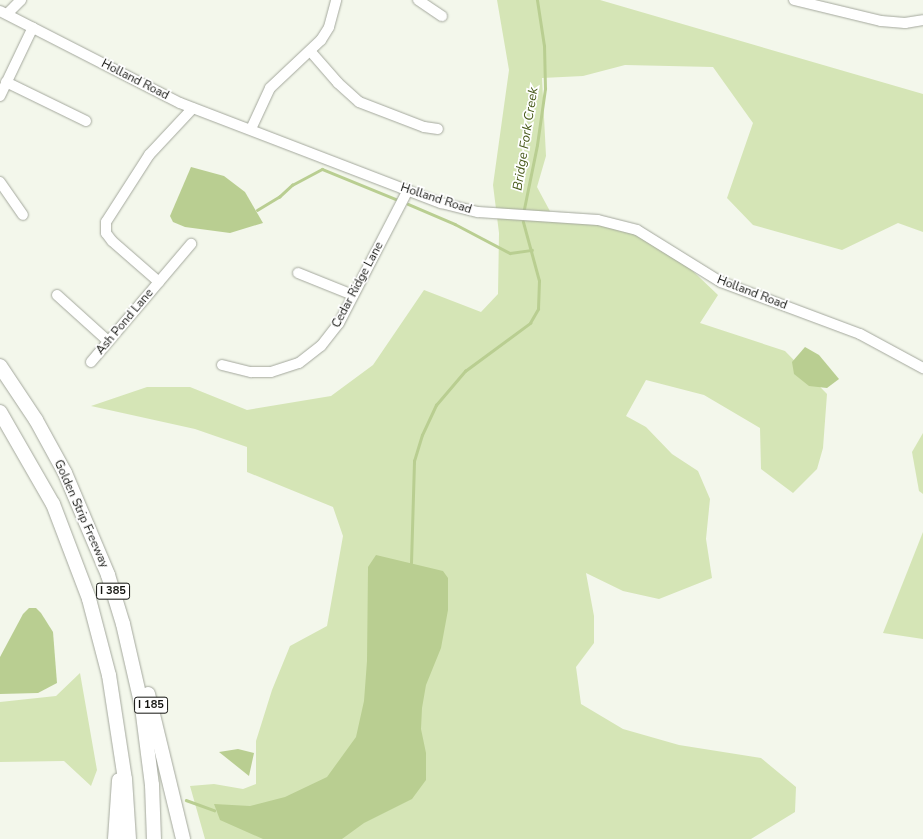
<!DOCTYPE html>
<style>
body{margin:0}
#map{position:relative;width:923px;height:839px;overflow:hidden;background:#f3f7eb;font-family:"Nunito Sans",sans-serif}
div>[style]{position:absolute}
.green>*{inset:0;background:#d5e5b6}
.water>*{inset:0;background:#b9ce91}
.stream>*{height:2.5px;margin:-1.25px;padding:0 1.25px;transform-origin:1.25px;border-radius:1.25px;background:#b9ce91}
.roads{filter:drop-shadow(0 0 1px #a4a89d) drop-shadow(0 0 1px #a4a89d)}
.minor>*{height:10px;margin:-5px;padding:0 5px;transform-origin:5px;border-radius:5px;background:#fff}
.highway>*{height:14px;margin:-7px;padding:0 7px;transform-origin:7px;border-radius:7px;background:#fff}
span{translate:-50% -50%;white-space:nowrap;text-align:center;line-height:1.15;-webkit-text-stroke:3.5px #fff;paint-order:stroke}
.shield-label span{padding:1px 3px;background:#fff;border:1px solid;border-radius:3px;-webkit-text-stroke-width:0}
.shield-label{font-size:11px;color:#12130f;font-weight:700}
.street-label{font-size:12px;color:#12130f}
.water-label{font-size:13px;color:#475919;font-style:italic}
</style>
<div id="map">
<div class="green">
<i style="clip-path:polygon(497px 0,600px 0,923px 94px,923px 232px,898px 223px,842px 250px,753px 225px,727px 198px,753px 123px,713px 67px,625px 65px,583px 76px,542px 78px,546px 156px,537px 187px,552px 215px,616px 220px,676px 255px,718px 295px,700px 323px,785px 351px,827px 394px,823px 448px,817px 469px,793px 493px,761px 469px,760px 428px,704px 395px,646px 380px,626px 416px,646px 427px,672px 454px,698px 471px,710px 499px,706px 539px,712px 578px,659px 599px,623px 591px,586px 573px,594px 616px,594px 643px,576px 667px,581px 704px,623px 729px,679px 745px,761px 758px,796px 787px,795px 812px,751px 839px,205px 839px,190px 786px,214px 784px,243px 789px,256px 784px,256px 741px,272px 690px,290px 646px,327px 626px,343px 536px,333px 507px,247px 472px,247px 447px,195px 429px,91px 406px,147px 387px,190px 387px,247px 410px,331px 396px,373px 365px,424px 290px,481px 312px,498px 294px,499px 233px,493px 185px,509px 70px)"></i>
<i style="clip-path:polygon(923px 433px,923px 494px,919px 491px,912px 452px)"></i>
<i style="clip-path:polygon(923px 532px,923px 639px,883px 633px)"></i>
<i style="clip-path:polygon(80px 673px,97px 770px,91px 786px,64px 761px,0 762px,0 702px,56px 696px)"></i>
</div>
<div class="water">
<i style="clip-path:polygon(191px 167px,224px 176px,245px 192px,263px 223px,230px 233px,185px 227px,173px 222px,170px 216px)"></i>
<i style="clip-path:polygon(805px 347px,819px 355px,839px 379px,827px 388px,809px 386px,794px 374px,792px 362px)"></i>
<i style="clip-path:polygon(376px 555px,443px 571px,448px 578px,448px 610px,441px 648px,426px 685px,422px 708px,421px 729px,426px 753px,426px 780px,412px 799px,364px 823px,342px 839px,263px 839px,220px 820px,214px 804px,250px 806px,285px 797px,327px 777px,356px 737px,364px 701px,367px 661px,368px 567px)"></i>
<i style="clip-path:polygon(29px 608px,36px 608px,41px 613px,53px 632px,57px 683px,38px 693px,0 694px,0 657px,23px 614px)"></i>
<i style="clip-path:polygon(238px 749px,254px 753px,249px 776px,219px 752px)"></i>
</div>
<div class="stream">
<i style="left:408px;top:204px;width:51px;rotate:23.1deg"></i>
<i style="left:455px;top:224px;width:62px;rotate:27.8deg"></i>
<i style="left:510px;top:253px;width:22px;rotate:-8deg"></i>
<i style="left:524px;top:209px;width:65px;rotate:-78.5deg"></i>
<i style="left:537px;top:145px;width:57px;rotate:-81.9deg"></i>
<i style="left:545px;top:89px;width:43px;rotate:-91.3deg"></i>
<i style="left:544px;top:46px;width:47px;rotate:-98.7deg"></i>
<i style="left:257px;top:210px;width:26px;rotate:-31deg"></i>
<i style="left:279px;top:197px;width:18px;rotate:-43deg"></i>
<i style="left:292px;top:185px;width:34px;rotate:-28deg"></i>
<i style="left:322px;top:169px;width:80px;rotate:22.1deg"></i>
<i style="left:411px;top:563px;width:102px;rotate:-88.3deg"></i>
<i style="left:414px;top:461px;width:27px;rotate:-73deg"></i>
<i style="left:422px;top:435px;width:33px;rotate:-65deg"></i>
<i style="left:436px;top:405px;width:45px;rotate:-49.5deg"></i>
<i style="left:465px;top:371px;width:81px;rotate:-36.4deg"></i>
<i style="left:530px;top:323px;width:16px;rotate:-60deg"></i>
<i style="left:538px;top:309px;width:28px;rotate:-88deg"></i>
<i style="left:539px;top:281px;width:61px;rotate:-105.2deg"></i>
<i style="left:186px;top:800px;width:30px;rotate:20deg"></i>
</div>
<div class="roads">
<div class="minor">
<i style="left:418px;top:0;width:29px;rotate:34deg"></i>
<i style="left:794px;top:0;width:89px;rotate:13.6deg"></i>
<i style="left:881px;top:21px;width:24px;rotate:5deg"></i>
<i style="left:905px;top:23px;width:18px;rotate:-9deg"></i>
<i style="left:0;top:11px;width:202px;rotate:27.1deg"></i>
<i style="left:180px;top:103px;width:280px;rotate:21deg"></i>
<i style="left:441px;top:203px;width:38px;rotate:14deg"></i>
<i style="left:478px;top:212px;width:120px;rotate:3.8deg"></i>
<i style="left:598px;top:220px;width:40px;rotate:14.4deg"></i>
<i style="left:637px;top:230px;width:99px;rotate:31.8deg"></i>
<i style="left:721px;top:282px;width:148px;rotate:20.5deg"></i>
<i style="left:860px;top:334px;width:72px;rotate:28.4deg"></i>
<i style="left:7px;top:14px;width:20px;rotate:-45deg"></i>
<i style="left:311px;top:52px;width:41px;rotate:48.9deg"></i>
<i style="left:338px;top:83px;width:28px;rotate:42deg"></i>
<i style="left:359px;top:102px;width:70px;rotate:21deg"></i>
<i style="left:424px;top:127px;width:14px;rotate:8deg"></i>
<i style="left:6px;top:82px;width:89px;rotate:26deg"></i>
<i style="left:0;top:96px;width:76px;rotate:-64.4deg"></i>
<i style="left:251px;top:129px;width:45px;rotate:-65.1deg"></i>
<i style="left:270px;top:88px;width:70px;rotate:-43.3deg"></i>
<i style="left:321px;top:40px;width:15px;rotate:-58deg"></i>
<i style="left:329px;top:27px;width:28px;rotate:-75deg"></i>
<i style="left:0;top:182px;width:40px;rotate:55.1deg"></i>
<i style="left:298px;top:273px;width:59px;rotate:21.8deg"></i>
<i style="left:159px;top:282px;width:62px;rotate:-138.9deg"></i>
<i style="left:112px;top:241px;width:10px;rotate:-127deg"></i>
<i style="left:106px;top:233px;width:11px;rotate:-90deg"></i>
<i style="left:106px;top:222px;width:80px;rotate:-57.3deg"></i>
<i style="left:149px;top:155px;width:64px;rotate:-46.9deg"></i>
<i style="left:57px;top:295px;width:69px;rotate:42deg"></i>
<i style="left:91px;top:362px;width:155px;rotate:-49.7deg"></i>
<i style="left:222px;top:365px;width:30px;rotate:14deg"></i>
<i style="left:251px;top:372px;width:20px"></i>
<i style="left:271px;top:372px;width:29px;rotate:-18deg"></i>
<i style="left:299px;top:363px;width:28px;rotate:-38deg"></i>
<i style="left:321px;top:346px;width:29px;rotate:-52deg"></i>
<i style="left:339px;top:323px;width:150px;rotate:-62.6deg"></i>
</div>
<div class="highway">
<i style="left:0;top:366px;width:65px;rotate:56.3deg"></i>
<i style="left:36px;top:420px;width:60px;rotate:61.3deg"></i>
<i style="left:65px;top:473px;width:111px;rotate:67.1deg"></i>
<i style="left:108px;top:575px;width:51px;rotate:73deg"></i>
<i style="left:123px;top:624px;width:85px;rotate:77.1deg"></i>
<i style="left:142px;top:707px;width:79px;rotate:82.7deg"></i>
<i style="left:152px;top:785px;width:54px;rotate:87.9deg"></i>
<i style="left:0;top:412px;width:106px;rotate:60.1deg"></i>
<i style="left:53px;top:504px;width:102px;rotate:69.2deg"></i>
<i style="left:89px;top:599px;width:79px;rotate:75.3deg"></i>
<i style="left:109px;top:675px;width:105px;rotate:81.3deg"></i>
<i style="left:125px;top:779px;width:60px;rotate:86.2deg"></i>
<i style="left:148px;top:694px;width:149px;rotate:76.4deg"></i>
<i style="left:115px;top:839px;width:59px;rotate:-86.1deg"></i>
</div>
</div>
<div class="shield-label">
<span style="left:113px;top:591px">I 385</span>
<span style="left:151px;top:705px">I 185</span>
</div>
<div class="street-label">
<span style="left:135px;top:80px;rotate:27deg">Holland Road</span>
<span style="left:436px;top:199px;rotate:18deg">Holland Road</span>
<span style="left:358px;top:285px;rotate:-62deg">Cedar Ridge Lane</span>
<span style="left:752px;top:293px;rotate:21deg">Holland Road</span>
<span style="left:125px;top:322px;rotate:-50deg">Ash Pond Lane</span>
<span style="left:81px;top:514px;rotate:66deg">Golden Strip Freeway</span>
</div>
<div class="water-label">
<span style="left:526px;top:139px;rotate:-81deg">Bridge Fork Creek</span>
</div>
</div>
